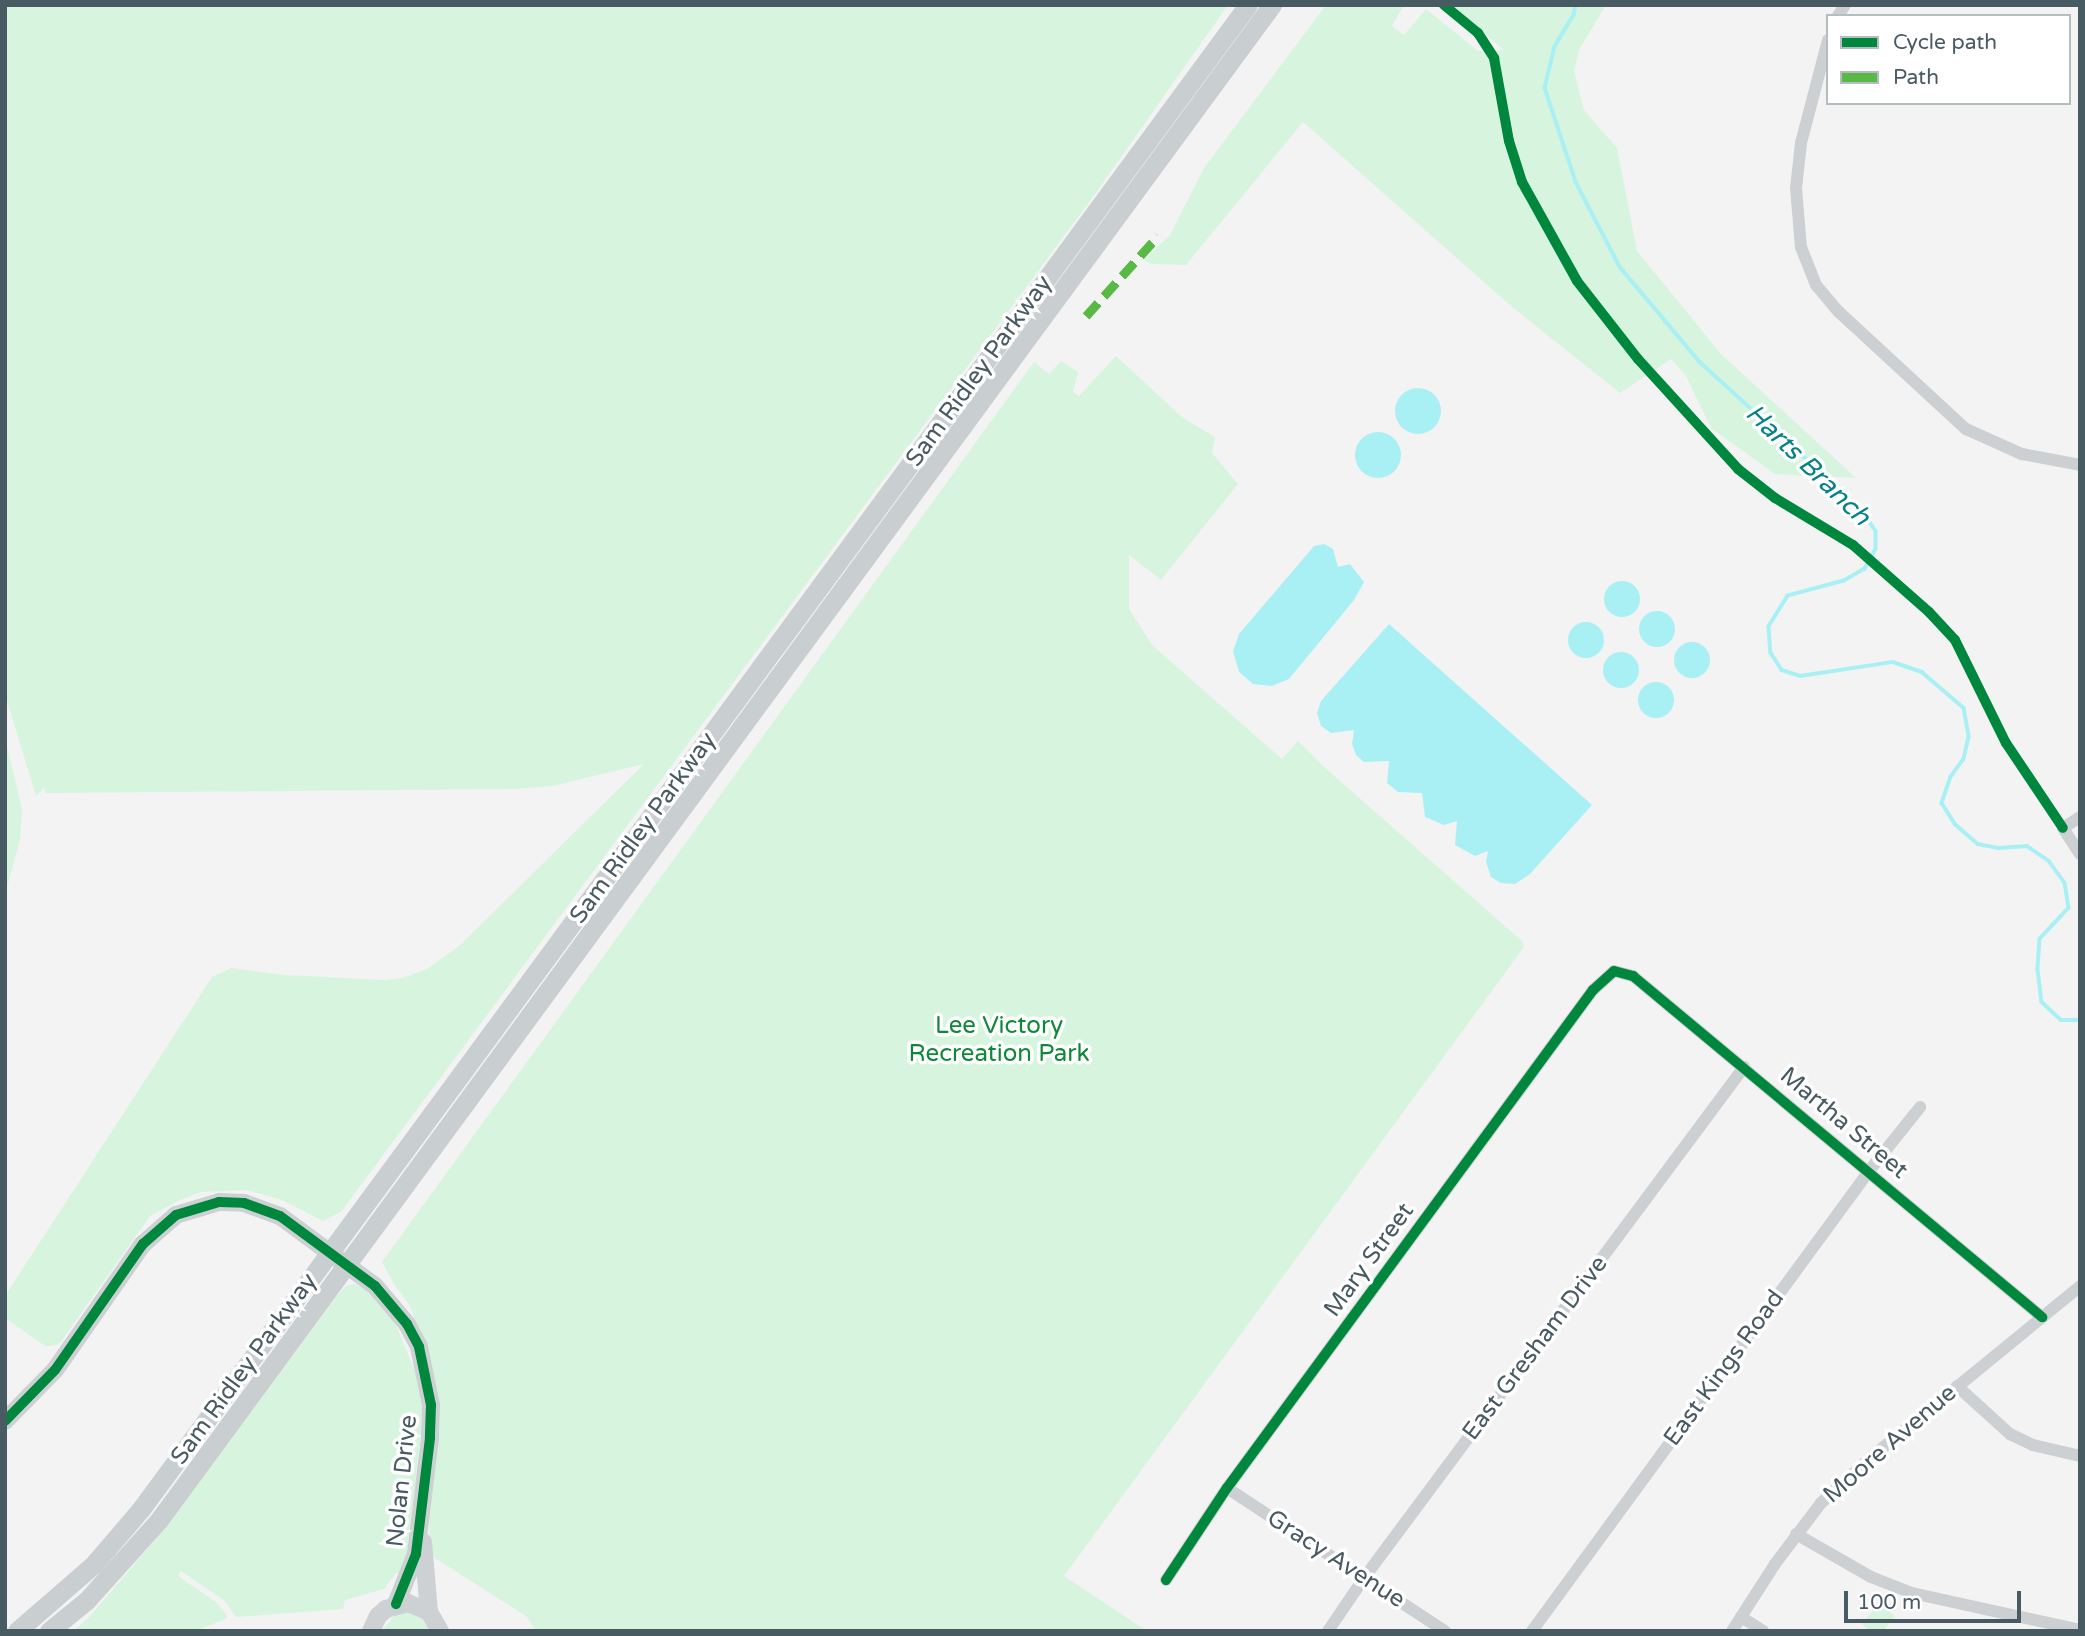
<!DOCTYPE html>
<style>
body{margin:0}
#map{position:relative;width:2085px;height:1636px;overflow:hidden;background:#f4f3f3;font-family:"Varela Round",sans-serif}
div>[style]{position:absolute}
.green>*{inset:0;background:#d7f4de}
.water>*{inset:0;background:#a8f0f4}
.round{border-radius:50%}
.stream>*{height:3.5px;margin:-1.75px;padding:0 1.75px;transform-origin:1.75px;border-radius:1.75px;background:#a8f0f4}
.street>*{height:12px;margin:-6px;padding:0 6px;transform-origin:6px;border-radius:6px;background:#cdd0d2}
.secondary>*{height:18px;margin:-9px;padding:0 9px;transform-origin:9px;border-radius:9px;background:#cdd1d4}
.primary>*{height:19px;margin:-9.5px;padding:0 9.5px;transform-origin:9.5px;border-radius:9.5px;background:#c9ced1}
.quiet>*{height:9px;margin-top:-4.5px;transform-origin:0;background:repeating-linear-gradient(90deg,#58b947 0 18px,transparent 0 27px)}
.cycleway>*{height:10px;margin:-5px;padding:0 5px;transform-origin:5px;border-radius:5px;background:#00873e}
span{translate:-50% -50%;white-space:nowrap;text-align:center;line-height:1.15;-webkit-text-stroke:7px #fff;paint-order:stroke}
.street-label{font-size:24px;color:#485a62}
.park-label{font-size:24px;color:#0f8839}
.water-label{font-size:26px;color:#058289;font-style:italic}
.frame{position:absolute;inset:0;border:7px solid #485a62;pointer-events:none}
.legend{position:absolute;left:1826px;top:14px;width:245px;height:91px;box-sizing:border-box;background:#fff;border:2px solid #b6bdc0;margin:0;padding:9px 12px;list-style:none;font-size:21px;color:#485a62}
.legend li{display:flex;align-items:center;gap:14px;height:35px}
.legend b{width:35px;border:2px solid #b6bdc0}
.scale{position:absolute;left:1844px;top:1591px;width:177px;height:32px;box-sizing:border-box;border:4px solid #485a62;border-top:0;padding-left:9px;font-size:21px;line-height:24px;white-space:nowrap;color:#485a62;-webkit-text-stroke:5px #fff;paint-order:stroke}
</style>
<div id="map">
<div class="green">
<i style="clip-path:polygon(5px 5px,1228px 5px,1093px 197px,341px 1212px,323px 1221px,282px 1200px,247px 1190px,201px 1192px,180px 1200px,150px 1216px,60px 1343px,51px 1346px,45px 1346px,5px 1318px,5px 1296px,212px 977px,231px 968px,285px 975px,385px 980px,402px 978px,427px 969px,459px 946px,644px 764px,552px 786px,515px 789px,46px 793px,44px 788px,36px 796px,5px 694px)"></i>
<i style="clip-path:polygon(1326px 5px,1404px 5px,1392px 26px,1404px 35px,1426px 9px,1478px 51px,1504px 50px,1451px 5px,1606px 5px,1580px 48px,1574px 71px,1584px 110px,1617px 148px,1637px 251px,1721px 354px,1856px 478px,1775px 474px,1711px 428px,1686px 376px,1671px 359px,1620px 393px,1511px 306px,1303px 122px,1186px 265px,1151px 264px,1144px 260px,1170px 235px,1204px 168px)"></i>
<i style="clip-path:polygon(1116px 356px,1183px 418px,1215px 437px,1212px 453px,1238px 484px,1161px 580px,1129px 555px,1129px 609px,1152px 645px,1282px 759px,1298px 741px,1323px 766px,1522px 941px,1524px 947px,1064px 1576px,1147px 1631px,536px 1631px,526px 1616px,430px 1555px,425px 1344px,409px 1304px,394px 1284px,382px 1262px,1034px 362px,1049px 374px,1061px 361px,1078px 372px,1073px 392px,1079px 396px)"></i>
<i style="clip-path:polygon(5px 738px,22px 809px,20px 840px,5px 894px)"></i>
<i style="clip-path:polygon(354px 1284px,365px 1288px,395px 1323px,417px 1376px,422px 1407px,421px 1432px,405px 1573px,396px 1573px,384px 1589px,345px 1600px,343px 1609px,236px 1617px,225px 1601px,181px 1571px,178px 1576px,216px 1602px,227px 1615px,226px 1619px,195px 1631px,73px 1631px,90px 1616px,168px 1525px,336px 1297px,346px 1286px)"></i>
<i style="clip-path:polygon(1879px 1603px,1895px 1616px,1883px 1631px,1870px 1631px,1862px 1624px)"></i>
<i style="clip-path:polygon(408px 1613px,422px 1619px,429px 1631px,382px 1631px,395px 1615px)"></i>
</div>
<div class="water">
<i class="round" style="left:1395px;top:388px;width:46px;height:46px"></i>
<i class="round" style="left:1355px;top:432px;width:46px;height:46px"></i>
<i style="clip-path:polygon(1324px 544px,1333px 549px,1338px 567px,1350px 564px,1364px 582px,1354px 600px,1289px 679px,1272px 686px,1253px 684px,1239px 672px,1233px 651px,1239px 634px,1314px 546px)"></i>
<i class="round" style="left:1604px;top:581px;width:36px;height:36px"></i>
<i class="round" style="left:1639px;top:611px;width:36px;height:36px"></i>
<i class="round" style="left:1568px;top:622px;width:36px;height:36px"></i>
<i style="clip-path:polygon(1389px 624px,1592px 805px,1530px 874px,1515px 884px,1501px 883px,1491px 877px,1486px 862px,1488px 851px,1475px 856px,1455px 845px,1457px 821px,1444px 825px,1425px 817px,1422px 793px,1398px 792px,1387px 783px,1389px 761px,1364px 762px,1356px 755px,1352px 744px,1354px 730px,1331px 733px,1321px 726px,1317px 713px,1321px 701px)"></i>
<i class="round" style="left:1674px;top:642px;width:36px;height:36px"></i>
<i class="round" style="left:1603px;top:652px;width:36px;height:36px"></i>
<i class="round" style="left:1638px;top:682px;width:36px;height:36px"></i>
</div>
<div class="stream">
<i style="left:1576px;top:5px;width:10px;rotate:101deg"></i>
<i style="left:1574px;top:15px;width:37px;rotate:121deg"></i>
<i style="left:1555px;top:47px;width:42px;rotate:103.7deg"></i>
<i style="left:1545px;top:88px;width:99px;rotate:71.7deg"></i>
<i style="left:1576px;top:182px;width:96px;rotate:62.6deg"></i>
<i style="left:1620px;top:267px;width:124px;rotate:49.9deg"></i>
<i style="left:1700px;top:362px;width:196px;rotate:42.3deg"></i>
<i style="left:1845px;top:494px;width:25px;rotate:45deg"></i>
<i style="left:1863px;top:512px;width:23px;rotate:56deg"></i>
<i style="left:1876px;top:531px;width:18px;rotate:90deg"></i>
<i style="left:1876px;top:549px;width:23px;rotate:119deg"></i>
<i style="left:1865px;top:569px;width:24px;rotate:150deg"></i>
<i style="left:1844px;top:581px;width:58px;rotate:165deg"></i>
<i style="left:1788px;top:596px;width:36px;rotate:122deg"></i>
<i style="left:1769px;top:627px;width:26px;rotate:86deg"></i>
<i style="left:1771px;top:653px;width:20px;rotate:57deg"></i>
<i style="left:1782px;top:670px;width:19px;rotate:18deg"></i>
<i style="left:1800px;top:676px;width:94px;rotate:-8.6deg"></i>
<i style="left:1893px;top:662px;width:31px;rotate:19deg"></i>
<i style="left:1922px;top:672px;width:55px;rotate:40.6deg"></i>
<i style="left:1964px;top:708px;width:29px;rotate:80deg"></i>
<i style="left:1969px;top:737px;width:23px;rotate:103deg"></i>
<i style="left:1964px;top:759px;width:22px;rotate:126deg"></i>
<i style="left:1951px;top:777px;width:28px;rotate:109deg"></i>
<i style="left:1942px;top:803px;width:25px;rotate:58deg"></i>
<i style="left:1955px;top:824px;width:30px;rotate:41deg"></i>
<i style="left:1978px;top:844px;width:21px;rotate:11deg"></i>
<i style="left:1999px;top:848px;width:28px;rotate:-4deg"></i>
<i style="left:2027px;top:846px;width:27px;rotate:34deg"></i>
<i style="left:2049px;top:861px;width:27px;rotate:54deg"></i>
<i style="left:2065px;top:883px;width:25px;rotate:81deg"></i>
<i style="left:2069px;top:908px;width:42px;rotate:133.1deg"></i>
<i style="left:2040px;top:939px;width:31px;rotate:94deg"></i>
<i style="left:2038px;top:970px;width:32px;rotate:83deg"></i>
<i style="left:2042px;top:1002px;width:26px;rotate:43deg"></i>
<i style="left:2061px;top:1020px;width:19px"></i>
</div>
<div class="street">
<i style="left:1838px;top:16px;width:13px;rotate:-58deg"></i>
<i style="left:1828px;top:40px;width:106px;rotate:104.7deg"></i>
<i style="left:1801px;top:143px;width:45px;rotate:96.3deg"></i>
<i style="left:1796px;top:188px;width:59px;rotate:85.2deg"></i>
<i style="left:1801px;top:247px;width:41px;rotate:68.5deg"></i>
<i style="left:1816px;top:285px;width:35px;rotate:50deg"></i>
<i style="left:1839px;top:312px;width:173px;rotate:42.7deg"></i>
<i style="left:1966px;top:429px;width:61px;rotate:24.1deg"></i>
<i style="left:2022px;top:454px;width:59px;rotate:10.7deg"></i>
<i style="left:2080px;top:817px;width:20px;rotate:147deg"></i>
<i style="left:2063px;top:828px;width:31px;rotate:57deg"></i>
<i style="left:1957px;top:1386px;width:72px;rotate:42.2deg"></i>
<i style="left:2010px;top:1434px;width:25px;rotate:26deg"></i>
<i style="left:2033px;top:1445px;width:48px;rotate:13.2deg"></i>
<i style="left:1227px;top:1488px;width:261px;rotate:33.3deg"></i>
<i style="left:1796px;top:1534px;width:86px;rotate:29.8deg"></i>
<i style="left:1871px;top:1577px;width:44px;rotate:21.3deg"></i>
<i style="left:1912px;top:1593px;width:172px;rotate:12.4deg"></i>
<i style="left:1166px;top:1580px;width:110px;rotate:-56.5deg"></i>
<i style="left:1227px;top:1488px;width:618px;rotate:-53.69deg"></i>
<i style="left:1593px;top:990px;width:28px;rotate:-42deg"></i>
<i style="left:1614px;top:971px;width:20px;rotate:15deg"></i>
<i style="left:1633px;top:976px;width:533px;rotate:39.82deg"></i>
<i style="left:1741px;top:1617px;width:26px;rotate:32deg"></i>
<i style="left:1328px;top:1631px;width:64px;rotate:-55.8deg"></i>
<i style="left:1364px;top:1578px;width:637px;rotate:-53.36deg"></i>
<i style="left:1532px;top:1631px;width:570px;rotate:-53.77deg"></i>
<i style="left:1869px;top:1171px;width:82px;rotate:-51.4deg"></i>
<i style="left:1732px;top:1631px;width:80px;rotate:-57.3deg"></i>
<i style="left:1775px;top:1564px;width:76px;rotate:-53deg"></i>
<i style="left:1821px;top:1503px;width:65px;rotate:-42.5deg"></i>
<i style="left:1869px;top:1459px;width:273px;rotate:-39.3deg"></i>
</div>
<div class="secondary">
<i style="left:5px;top:1421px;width:71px;rotate:-45.6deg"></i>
<i style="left:55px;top:1370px;width:154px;rotate:-55.1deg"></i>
<i style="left:143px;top:1244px;width:44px;rotate:-41.3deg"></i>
<i style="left:176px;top:1215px;width:45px;rotate:-16.8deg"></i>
<i style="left:219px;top:1202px;width:25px;rotate:2deg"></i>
<i style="left:244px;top:1203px;width:38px;rotate:20deg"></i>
<i style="left:280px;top:1216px;width:118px;rotate:36.4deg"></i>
<i style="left:375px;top:1286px;width:50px;rotate:49.9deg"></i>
<i style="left:407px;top:1324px;width:26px;rotate:62deg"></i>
<i style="left:419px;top:1347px;width:59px;rotate:78.3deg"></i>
<i style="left:431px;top:1405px;width:33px;rotate:92deg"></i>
<i style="left:430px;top:1438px;width:117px;rotate:96.9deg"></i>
<i style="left:416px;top:1554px;width:54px;rotate:111.8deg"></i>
<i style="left:423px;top:1542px;width:70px;rotate:85.1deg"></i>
<i style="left:371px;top:1631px;width:17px;rotate:-65deg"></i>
<i style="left:378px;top:1616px;width:11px;rotate:-41deg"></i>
<i style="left:386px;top:1609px;width:23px;rotate:-15deg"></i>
<i style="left:408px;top:1603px;width:23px;rotate:23deg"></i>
<i style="left:429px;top:1612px;width:22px;rotate:60deg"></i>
</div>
<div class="primary">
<i style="left:17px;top:1631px;width:102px;rotate:-41deg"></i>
<i style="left:94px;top:1564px;width:72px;rotate:-49.5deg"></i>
<i style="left:141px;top:1509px;width:1867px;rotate:-53.65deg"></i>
<i style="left:49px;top:1631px;width:49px;rotate:-39.2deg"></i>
<i style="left:87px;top:1600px;width:108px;rotate:-48deg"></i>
<i style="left:159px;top:1520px;width:1880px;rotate:-53.7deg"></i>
</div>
<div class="quiet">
<i style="left:1086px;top:316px;width:108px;rotate:-48deg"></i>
</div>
<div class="cycleway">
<i style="left:1444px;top:5px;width:44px;rotate:39.5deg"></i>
<i style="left:1478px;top:33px;width:30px;rotate:57deg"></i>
<i style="left:1494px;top:58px;width:84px;rotate:79.8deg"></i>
<i style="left:1509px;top:141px;width:43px;rotate:72.4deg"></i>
<i style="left:1522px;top:182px;width:113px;rotate:60.9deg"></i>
<i style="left:1577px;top:281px;width:99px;rotate:52deg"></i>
<i style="left:1638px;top:359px;width:149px;rotate:47.7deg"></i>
<i style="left:1738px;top:469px;width:47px;rotate:38.1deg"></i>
<i style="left:1775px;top:498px;width:91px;rotate:31.1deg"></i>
<i style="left:1853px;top:545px;width:101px;rotate:41.4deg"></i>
<i style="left:1929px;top:612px;width:38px;rotate:47deg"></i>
<i style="left:1955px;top:640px;width:115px;rotate:63.7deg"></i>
<i style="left:2006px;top:743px;width:102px;rotate:56.2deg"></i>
<i style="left:5px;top:1421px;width:71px;rotate:-45.6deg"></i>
<i style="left:55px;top:1370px;width:154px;rotate:-55.1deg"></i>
<i style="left:143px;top:1244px;width:44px;rotate:-41.3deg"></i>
<i style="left:176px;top:1215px;width:45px;rotate:-16.8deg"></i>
<i style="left:219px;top:1202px;width:25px;rotate:2deg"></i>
<i style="left:244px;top:1203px;width:38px;rotate:20deg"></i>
<i style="left:280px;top:1216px;width:118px;rotate:36.4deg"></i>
<i style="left:375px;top:1286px;width:50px;rotate:49.9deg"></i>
<i style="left:407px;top:1324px;width:26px;rotate:62deg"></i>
<i style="left:419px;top:1347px;width:59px;rotate:78.3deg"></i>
<i style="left:431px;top:1405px;width:33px;rotate:92deg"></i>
<i style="left:430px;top:1438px;width:117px;rotate:96.9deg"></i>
<i style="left:416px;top:1554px;width:54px;rotate:111.8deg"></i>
<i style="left:1166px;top:1580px;width:110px;rotate:-56.5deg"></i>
<i style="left:1227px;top:1488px;width:618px;rotate:-53.69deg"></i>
<i style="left:1593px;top:990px;width:28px;rotate:-42deg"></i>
<i style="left:1614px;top:971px;width:20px;rotate:15deg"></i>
<i style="left:1633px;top:976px;width:533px;rotate:39.82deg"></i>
</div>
<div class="street-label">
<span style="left:979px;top:371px;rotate:-54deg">Sam Ridley Parkway</span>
<span style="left:643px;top:828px;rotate:-54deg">Sam Ridley Parkway</span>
<span style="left:1844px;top:1123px;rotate:40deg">Martha Street</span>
<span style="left:1369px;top:1260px;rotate:-54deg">Mary Street</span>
<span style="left:1535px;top:1348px;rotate:-53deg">East Gresham Drive</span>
<span style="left:1724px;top:1368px;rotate:-54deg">East Kings Road</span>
<span style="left:244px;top:1369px;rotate:-54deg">Sam Ridley Parkway</span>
<span style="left:1890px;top:1444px;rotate:-41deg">Moore Avenue</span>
<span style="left:402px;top:1481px;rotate:-84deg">Nolan Drive</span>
<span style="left:1336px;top:1559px;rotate:33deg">Gracy Avenue</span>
</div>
<div class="park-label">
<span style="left:999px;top:1040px">Lee Victory<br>Recreation Park</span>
</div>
<div class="water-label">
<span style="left:1808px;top:465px;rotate:44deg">Harts Branch</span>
</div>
<div class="frame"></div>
<ul class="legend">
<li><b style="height:9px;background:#00873e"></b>Cycle path</li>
<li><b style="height:9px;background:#58b947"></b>Path</li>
</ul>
<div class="scale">100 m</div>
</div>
